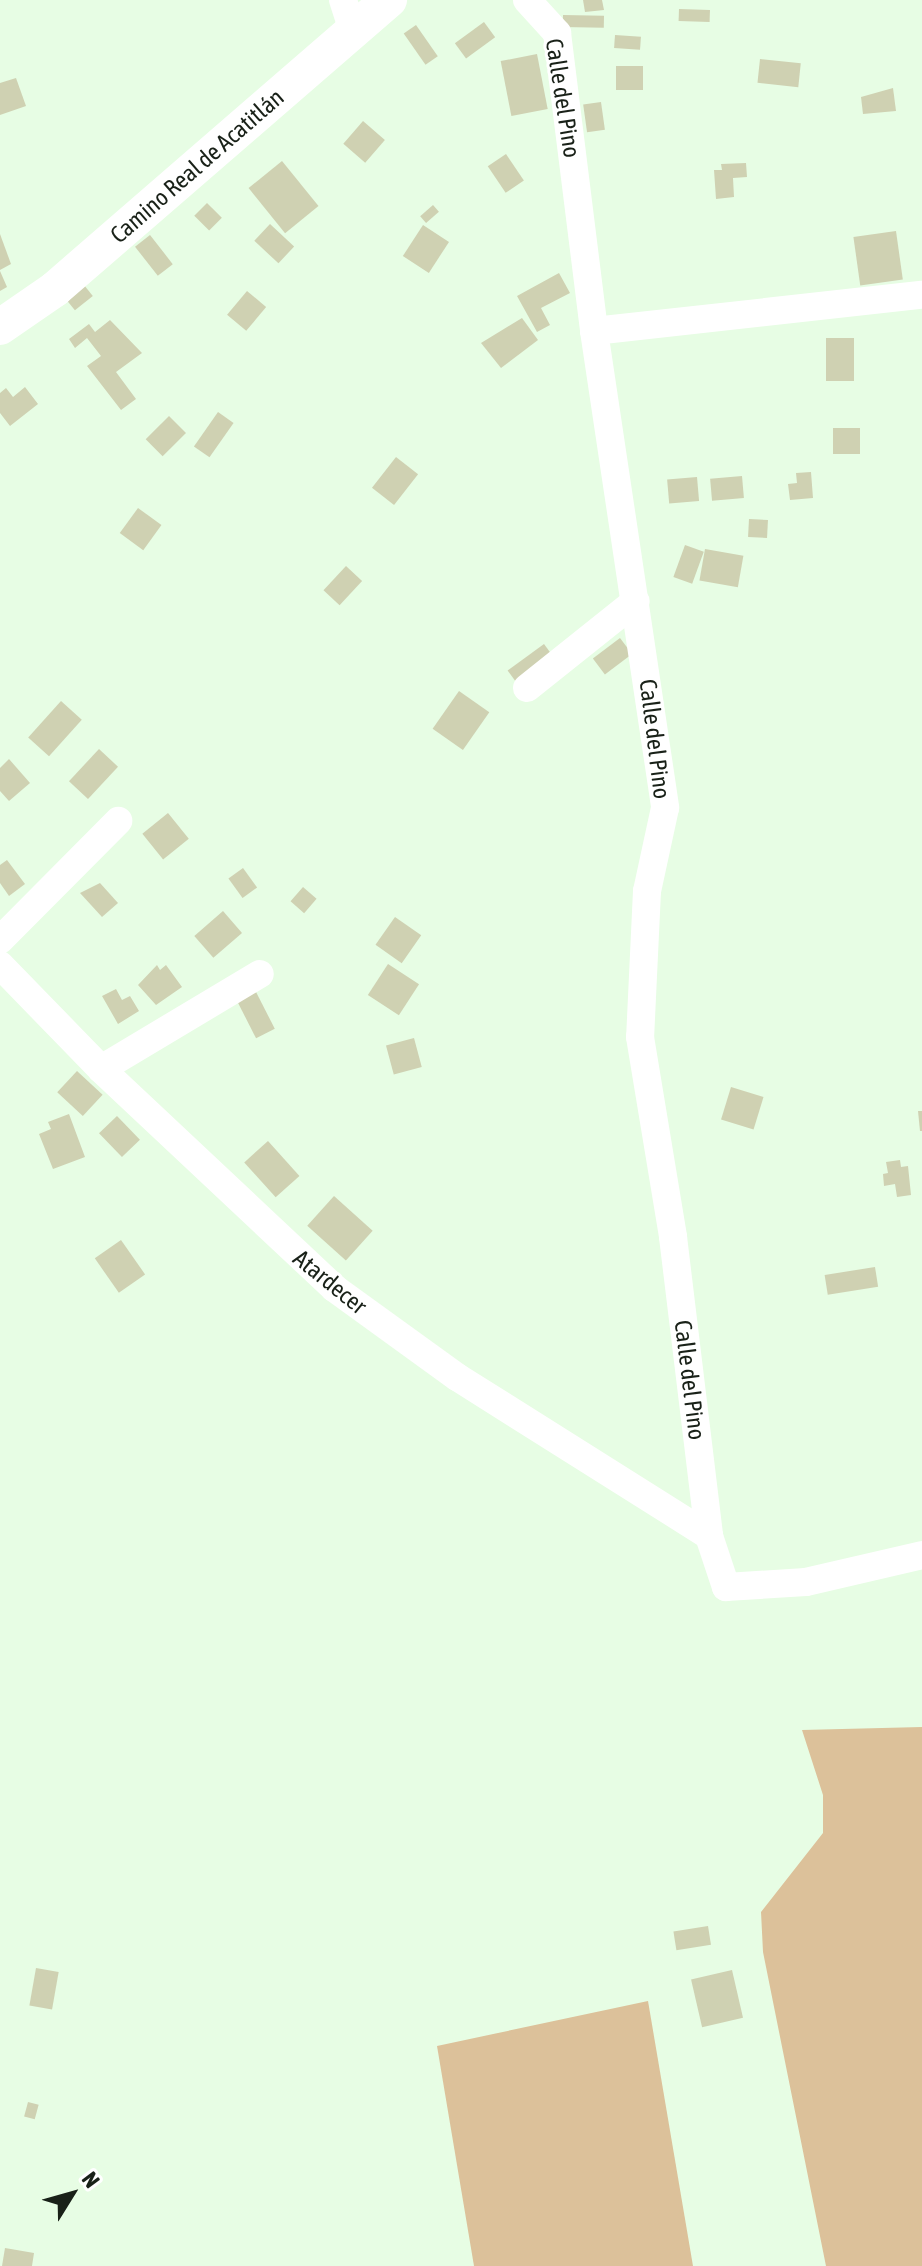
<!DOCTYPE html>
<meta charset="utf-8">
<style>
body{margin:0}
#map{position:relative;width:922px;height:2266px;overflow:hidden;background:#e7fde4;font-family:"Asap Condensed",sans-serif}
div>[style]{position:absolute}
.green>*{inset:0;background:#dcc19a}
.building>*{inset:0;background:#cfd1b2;transform-origin:0 0}
.minor>*{height:28px;margin:-14px;padding:0 14px;transform-origin:14px;border-radius:14px;background:#fff}
.major>*{height:36px;margin:-18px;padding:0 18px;transform-origin:18px;border-radius:18px;background:#fff}
span{translate:-50% -50%;white-space:nowrap;text-align:center;line-height:1.15;-webkit-text-stroke:6px #fff;paint-order:stroke}
.street-label{font-size:24px;color:#192118}
.north{position:absolute;left:32px;top:2154px;width:80px;height:80px;-webkit-text-stroke:6px #fff;paint-order:stroke;rotate:53deg;font-size:22px;font-weight:700;line-height:32px;text-align:center;color:#192118}
.north::after{content:'';display:block;margin:auto;width:28px;height:36px;background:#192118;clip-path:polygon(50% 0,100% 100%,50% 72%,0 100%)}
</style>
<div id="map">
<div class="green">
<i style="clip-path:polygon(922px 1727px,922px 2266px,826px 2266px,763px 1952px,761px 1912px,823px 1833px,823px 1795px,802px 1730px)"></i>
<i style="clip-path:polygon(648px 2001px,693px 2266px,474px 2266px,437px 2046px)"></i>
</div>
<div class="building">
<i style="clip-path:polygon(583px 0,602px 0,604px 10px,585px 12px)"></i>
<i style="left:679px;top:9px;width:31px;height:12px;rotate:2deg"></i>
<i style="left:563px;top:15px;width:41px;height:12px;rotate:1deg"></i>
<i style="left:484px;top:22px;width:19px;height:36px;rotate:54deg"></i>
<i style="left:416px;top:25px;width:38px;height:15px;rotate:55deg"></i>
<i style="left:615px;top:35px;width:26px;height:13px;rotate:4deg"></i>
<i style="left:537px;top:54px;width:56px;height:37px;rotate:79deg"></i>
<i style="left:760px;top:59px;width:41px;height:24px;rotate:6deg"></i>
<i style="left:616px;top:66px;width:27px;height:24px"></i>
<i style="clip-path:polygon(16px 78px,26px 106px,0 115px,0 83px)"></i>
<i style="clip-path:polygon(893px 88px,896px 111px,863px 114px,861px 97px)"></i>
<i style="left:601px;top:102px;width:28px;height:18px;rotate:82deg"></i>
<i style="left:363px;top:121px;width:29px;height:30px;rotate:41deg"></i>
<i style="left:506px;top:154px;width:32px;height:22px;rotate:56deg"></i>
<i style="left:282px;top:161px;width:58px;height:43px;rotate:51deg"></i>
<i style="clip-path:polygon(746px 163px,747px 177px,733px 178px,734px 197px,716px 199px,714px 170px,722px 170px,721px 164px)"></i>
<i style="left:207px;top:203px;width:21px;height:18px;rotate:45deg"></i>
<i style="left:433px;top:205px;width:9px;height:17px;rotate:49deg"></i>
<i style="left:270px;top:224px;width:33px;height:23px;rotate:43deg"></i>
<i style="left:423px;top:225px;width:31px;height:37px;rotate:33deg"></i>
<i style="left:896px;top:231px;width:49px;height:43px;rotate:82deg"></i>
<i style="clip-path:polygon(0 234px,11px 264px,0 270px)"></i>
<i style="left:150px;top:235px;width:37px;height:19px;rotate:52deg"></i>
<i style="clip-path:polygon(0 271px,7px 287px,0 291px)"></i>
<i style="clip-path:polygon(559px 273px,570px 293px,541px 308px,550px 325px,537px 332px,517px 296px)"></i>
<i style="left:84px;top:285px;width:14px;height:23px;rotate:51deg"></i>
<i style="left:247px;top:291px;width:25px;height:31px;rotate:40deg"></i>
<i style="clip-path:polygon(522px 318px,538px 340px,501px 368px,481px 343px)"></i>
<i style="clip-path:polygon(110px 320px,142px 353px,116px 372px,136px 399px,121px 410px,87px 366px,101px 356px,87px 338px,75px 348px,69px 339px,89px 324px,95px 332px)"></i>
<i style="left:826px;top:338px;width:28px;height:43px"></i>
<i style="clip-path:polygon(25px 387px,38px 404px,10px 426px,0 413px,0 393px,6px 388px,13px 397px)"></i>
<i style="left:218px;top:412px;width:19px;height:42px;rotate:35deg"></i>
<i style="left:169px;top:416px;width:24px;height:33px;rotate:45deg"></i>
<i style="left:833px;top:428px;width:27px;height:26px"></i>
<i style="left:396px;top:457px;width:28px;height:39px;rotate:38deg"></i>
<i style="clip-path:polygon(811px 472px,813px 498px,790px 500px,788px 484px,797px 483px,796px 473px)"></i>
<i style="left:742px;top:476px;width:22px;height:32px;rotate:85deg"></i>
<i style="left:697px;top:477px;width:24px;height:30px;rotate:85deg"></i>
<i style="left:138px;top:508px;width:29px;height:31px;rotate:36deg"></i>
<i style="left:749px;top:519px;width:19px;height:18px;rotate:3deg"></i>
<i style="left:685px;top:545px;width:20px;height:34px;rotate:20deg"></i>
<i style="left:705px;top:549px;width:39px;height:32px;rotate:10deg"></i>
<i style="left:346px;top:566px;width:22px;height:33px;rotate:43deg"></i>
<i style="left:620px;top:638px;width:20px;height:34px;rotate:53deg"></i>
<i style="left:544px;top:644px;width:19px;height:45px;rotate:54deg"></i>
<i style="left:459px;top:691px;width:37px;height:46px;rotate:35deg"></i>
<i style="left:61px;top:701px;width:28px;height:49px;rotate:42deg"></i>
<i style="left:99px;top:749px;width:26px;height:44px;rotate:43deg"></i>
<i style="clip-path:polygon(9px 759px,30px 783px,9px 801px,0 791px,0 768px)"></i>
<i style="left:168px;top:813px;width:33px;height:33px;rotate:51deg"></i>
<i style="clip-path:polygon(7px 860px,25px 884px,9px 896px,0 883px,0 865px)"></i>
<i style="left:243px;top:868px;width:24px;height:18px;rotate:54deg"></i>
<i style="clip-path:polygon(100px 883px,118px 903px,102px 917px,80px 893px)"></i>
<i style="left:303px;top:887px;width:18px;height:19px;rotate:41deg"></i>
<i style="left:223px;top:911px;width:29px;height:38px;rotate:49deg"></i>
<i style="left:395px;top:917px;width:32px;height:34px;rotate:35deg"></i>
<i style="left:388px;top:964px;width:37px;height:37px;rotate:33deg"></i>
<i style="clip-path:polygon(157px 965px,160px 970px,166px 965px,182px 987px,156px 1005px,138px 985px)"></i>
<i style="left:253px;top:986px;width:48px;height:21px;rotate:63deg"></i>
<i style="clip-path:polygon(116px 989px,122px 1000px,130px 996px,139px 1011px,118px 1024px,102px 996px)"></i>
<i style="left:414px;top:1038px;width:30px;height:29px;rotate:75deg"></i>
<i style="left:77px;top:1071px;width:35px;height:29px;rotate:43deg"></i>
<i style="left:731px;top:1087px;width:34px;height:34px;rotate:17deg"></i>
<i style="clip-path:polygon(918px 1111px,922px 1111px,922px 1131px,920px 1131px)"></i>
<i style="clip-path:polygon(69px 1114px,85px 1157px,53px 1169px,39px 1134px,51px 1129px,48px 1122px)"></i>
<i style="left:117px;top:1116px;width:33px;height:25px;rotate:46deg"></i>
<i style="left:268px;top:1141px;width:47px;height:32px;rotate:48deg"></i>
<i style="clip-path:polygon(900px 1160px,901px 1167px,908px 1166px,911px 1195px,897px 1197px,895px 1184px,884px 1186px,883px 1174px,888px 1173px,886px 1162px)"></i>
<i style="left:334px;top:1196px;width:52px;height:40px;rotate:42deg"></i>
<i style="left:121px;top:1240px;width:42px;height:32px;rotate:55deg"></i>
<i style="left:875px;top:1267px;width:20px;height:51px;rotate:81deg"></i>
<i style="left:708px;top:1926px;width:19px;height:35px;rotate:81deg"></i>
<i style="left:36px;top:1968px;width:23px;height:38px;rotate:10deg"></i>
<i style="left:732px;top:1970px;width:49px;height:42px;rotate:77deg"></i>
<i style="left:28px;top:2102px;width:11px;height:15px;rotate:15deg"></i>
<i style="clip-path:polygon(5px 2248px,34px 2253px,32px 2266px,2px 2266px)"></i>
</div>
<div class="minor">
<i style="left:343px;top:0;width:32px;rotate:72deg"></i>
<i style="left:527px;top:0;width:45px;rotate:47.7deg"></i>
<i style="left:557px;top:33px;width:300px;rotate:82.9deg"></i>
<i style="left:594px;top:331px;width:482px;rotate:81.5deg"></i>
<i style="left:665px;top:808px;width:85px;rotate:102.2deg"></i>
<i style="left:647px;top:891px;width:146px;rotate:92.7deg"></i>
<i style="left:640px;top:1037px;width:203px;rotate:80.6deg"></i>
<i style="left:673px;top:1237px;width:301px;rotate:83.1deg"></i>
<i style="left:709px;top:1536px;width:54px;rotate:71.6deg"></i>
<i style="left:726px;top:1587px;width:80px;rotate:-3.6deg"></i>
<i style="left:806px;top:1582px;width:119px;rotate:-13.1deg"></i>
<i style="left:594px;top:331px;width:330px;rotate:-6.3deg"></i>
<i style="left:527px;top:688px;width:139px;rotate:-38.6deg"></i>
<i style="left:0;top:940px;width:168px;rotate:-45.2deg"></i>
<i style="left:0;top:965px;width:145px;rotate:45.8deg"></i>
<i style="left:101px;top:1069px;width:320px;rotate:43.2deg"></i>
<i style="left:334px;top:1288px;width:152px;rotate:35.9deg"></i>
<i style="left:457px;top:1377px;width:298px;rotate:32.2deg"></i>
<i style="left:101px;top:1069px;width:185px;rotate:-30.9deg"></i>
</div>
<div class="major">
<i style="left:0;top:327px;width:67px;rotate:-34.6deg"></i>
<i style="left:55px;top:289px;width:442px;rotate:-40.9deg"></i>
</div>
<div class="street-label">
<span style="left:563px;top:98px;rotate:81deg">Calle del Pino</span>
<span style="left:197px;top:166px;rotate:-41deg">Camino Real de Acatitlán</span>
<span style="left:655px;top:739px;rotate:83deg">Calle del Pino</span>
<span style="left:330px;top:1282px;rotate:39deg">Atardecer</span>
<span style="left:690px;top:1380px;rotate:83deg">Calle del Pino</span>
</div>
<div class="north">N</div>
</div>
